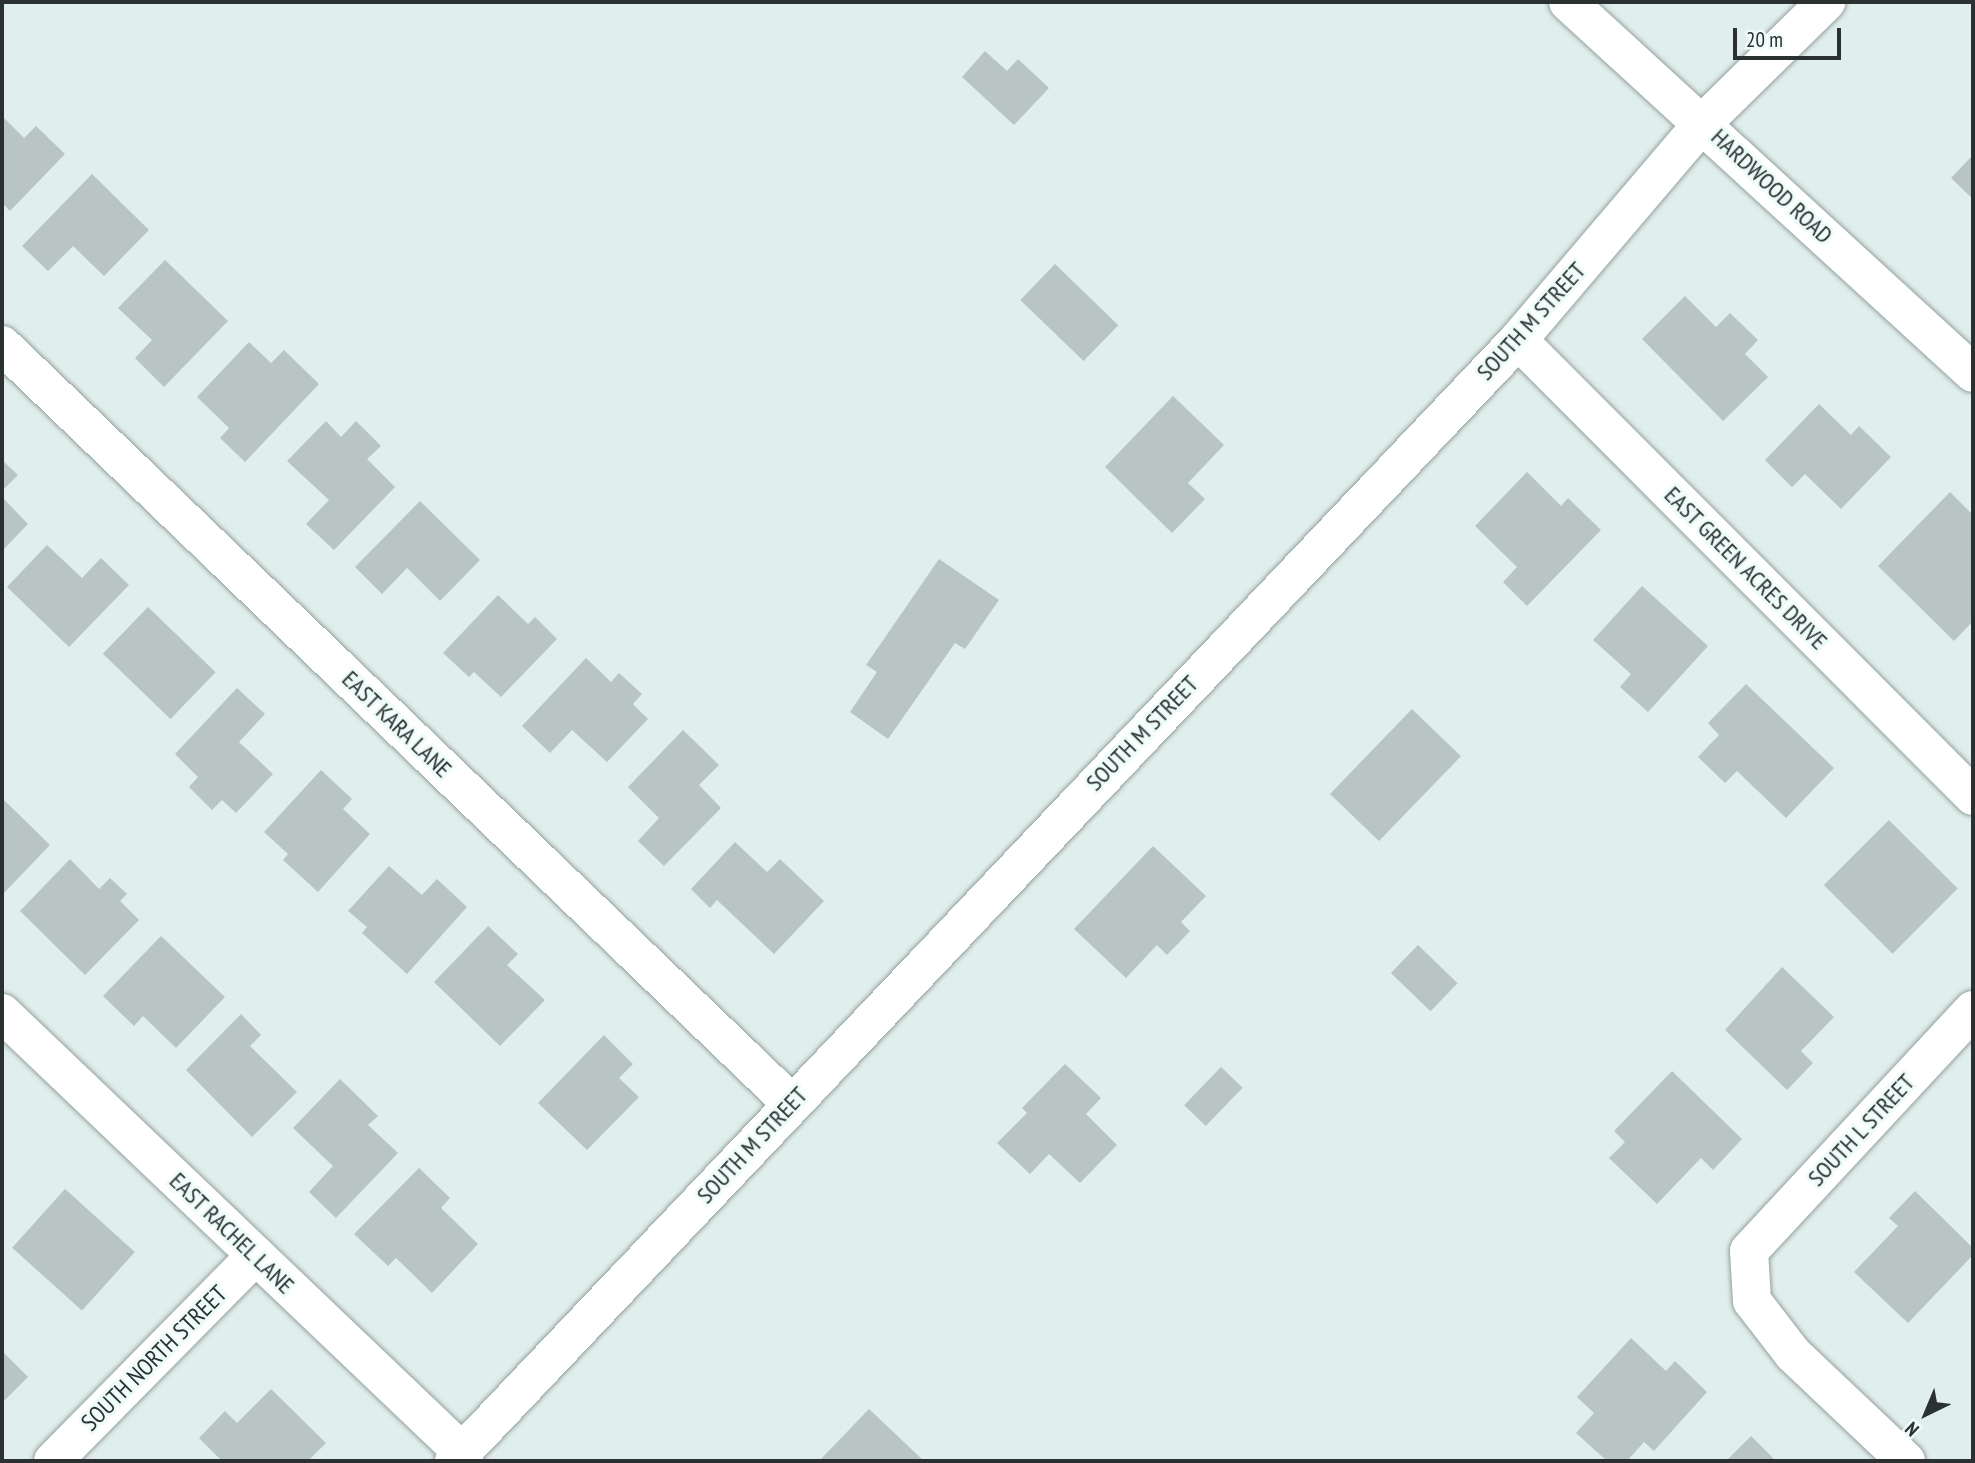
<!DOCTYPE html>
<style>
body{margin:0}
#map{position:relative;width:1975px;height:1463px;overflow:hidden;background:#e0eeec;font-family:"PT Sans Narrow",sans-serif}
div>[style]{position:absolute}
.building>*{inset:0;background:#b8c5c3;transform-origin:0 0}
.roads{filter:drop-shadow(0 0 2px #94a19f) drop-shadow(0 0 2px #94a19f)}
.minor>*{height:38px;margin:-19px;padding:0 19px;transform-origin:19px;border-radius:19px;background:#fff}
span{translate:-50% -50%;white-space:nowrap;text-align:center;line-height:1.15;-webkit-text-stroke:6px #eefcf9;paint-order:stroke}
.street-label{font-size:24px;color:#2b3030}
.frame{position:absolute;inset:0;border:4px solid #2b3030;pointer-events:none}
.north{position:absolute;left:1891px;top:1379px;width:70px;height:70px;-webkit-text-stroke:5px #eefcf9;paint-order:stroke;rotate:223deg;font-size:19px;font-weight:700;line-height:28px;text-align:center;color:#2b3030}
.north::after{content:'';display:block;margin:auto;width:24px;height:32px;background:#2b3030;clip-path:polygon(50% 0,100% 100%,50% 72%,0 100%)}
.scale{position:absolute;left:1733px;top:28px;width:108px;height:32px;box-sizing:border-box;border:4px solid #2b3030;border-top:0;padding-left:9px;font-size:21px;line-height:24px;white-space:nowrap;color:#2b3030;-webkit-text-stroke:5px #eefcf9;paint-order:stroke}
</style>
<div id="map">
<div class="building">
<i style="clip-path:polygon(985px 51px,1007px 71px,1018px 59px,1049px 88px,1014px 125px,962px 77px)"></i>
<i style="clip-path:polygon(2px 116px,24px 138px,36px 126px,65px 154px,10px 211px,2px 203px)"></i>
<i style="clip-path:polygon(1973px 155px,1973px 199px,1951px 178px)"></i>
<i style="clip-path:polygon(92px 174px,149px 230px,104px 276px,73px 246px,48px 271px,22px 246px)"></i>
<i style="clip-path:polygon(165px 260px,228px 321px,164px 387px,135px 358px,152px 340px,118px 308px)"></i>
<i style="left:1055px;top:264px;width:88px;height:50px;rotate:44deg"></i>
<i style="clip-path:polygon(1685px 296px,1716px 327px,1730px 313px,1758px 340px,1745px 354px,1768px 377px,1723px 421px,1642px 339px)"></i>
<i style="clip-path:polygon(249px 342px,271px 363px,284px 350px,319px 384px,245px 462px,220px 438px,229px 428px,197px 397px)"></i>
<i style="clip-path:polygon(1173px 396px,1224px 445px,1188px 483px,1205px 499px,1172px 533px,1105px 467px)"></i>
<i style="clip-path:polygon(1819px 404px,1851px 435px,1859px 426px,1891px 457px,1841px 509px,1805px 474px,1792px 487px,1765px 460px)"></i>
<i style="clip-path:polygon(326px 421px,341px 437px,356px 421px,381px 446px,367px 459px,395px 487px,334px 550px,306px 524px,329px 500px,287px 461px)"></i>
<i style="clip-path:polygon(2px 460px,18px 475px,2px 491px)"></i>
<i style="clip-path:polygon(1527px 472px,1561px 506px,1568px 498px,1601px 530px,1527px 606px,1503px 582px,1517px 567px,1475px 526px)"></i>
<i style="clip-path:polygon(1950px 492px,1973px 515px,1973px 621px,1954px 641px,1878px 566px)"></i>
<i style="clip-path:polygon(2px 497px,28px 524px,2px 551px)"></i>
<i style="clip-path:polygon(420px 501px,480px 560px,440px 601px,407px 568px,382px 594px,355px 567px)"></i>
<i style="clip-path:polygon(47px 545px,82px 578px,101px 558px,129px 585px,69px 647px,7px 587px)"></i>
<i style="clip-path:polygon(939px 559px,999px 600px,965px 649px,955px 643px,888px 739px,850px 712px,877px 672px,866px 665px)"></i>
<i style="clip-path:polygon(1642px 586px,1708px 646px,1648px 712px,1620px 687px,1631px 674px,1593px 640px)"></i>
<i style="clip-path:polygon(498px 595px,528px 624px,535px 617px,557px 639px,501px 697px,474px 672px,469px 677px,443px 653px)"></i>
<i style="left:148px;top:607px;width:94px;height:65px;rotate:44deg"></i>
<i style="clip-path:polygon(586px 658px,611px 682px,619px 673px,642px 694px,633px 704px,648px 719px,607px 762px,572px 730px,550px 753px,522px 726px)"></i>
<i style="clip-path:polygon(1746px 684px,1834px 768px,1786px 818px,1737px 771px,1725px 783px,1698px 757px,1719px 735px,1708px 723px)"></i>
<i style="clip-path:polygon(237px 688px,265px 714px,239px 742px,273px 774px,236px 813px,222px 800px,212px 810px,189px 787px,198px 777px,175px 754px)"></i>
<i style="left:1412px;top:709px;width:68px;height:118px;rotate:44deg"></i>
<i style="clip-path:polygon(683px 730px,719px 765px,699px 785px,721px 808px,664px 866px,638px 841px,659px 818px,628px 787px)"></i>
<i style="clip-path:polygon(321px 770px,352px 799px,343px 809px,370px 834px,318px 892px,283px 860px,288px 854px,264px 832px)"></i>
<i style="clip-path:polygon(2px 798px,50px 845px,2px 895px)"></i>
<i style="left:1889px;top:820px;width:97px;height:92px;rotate:45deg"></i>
<i style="clip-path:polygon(735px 842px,767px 872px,780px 859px,824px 901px,774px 954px,717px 900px,710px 908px,691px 889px)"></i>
<i style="clip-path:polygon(1153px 846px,1206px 896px,1181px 922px,1190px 931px,1167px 955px,1157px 945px,1126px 978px,1074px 929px)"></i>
<i style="clip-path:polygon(70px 859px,99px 889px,110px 878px,127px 894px,120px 901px,139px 920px,85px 975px,20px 911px)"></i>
<i style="clip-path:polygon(389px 866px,422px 895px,437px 879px,467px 907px,407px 974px,362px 933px,367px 927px,348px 911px)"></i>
<i style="clip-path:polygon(488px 926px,518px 954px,507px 965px,545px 1000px,500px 1046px,434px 982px)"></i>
<i style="clip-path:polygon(161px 936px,225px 997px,176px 1048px,143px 1016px,134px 1026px,103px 996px)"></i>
<i style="left:1418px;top:945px;width:55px;height:39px;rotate:44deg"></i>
<i style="clip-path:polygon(1782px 967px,1834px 1017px,1801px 1051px,1813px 1063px,1787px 1090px,1725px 1030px)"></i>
<i style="clip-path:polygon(241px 1014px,261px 1035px,250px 1046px,297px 1092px,252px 1137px,186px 1070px)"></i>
<i style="clip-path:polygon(604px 1035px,633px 1064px,619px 1078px,639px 1097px,587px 1150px,538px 1103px)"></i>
<i style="clip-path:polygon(1065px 1064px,1101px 1098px,1086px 1114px,1117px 1145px,1080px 1183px,1049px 1154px,1030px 1174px,997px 1143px,1027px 1113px,1022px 1108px)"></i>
<i style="left:1221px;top:1067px;width:30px;height:53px;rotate:44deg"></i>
<i style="clip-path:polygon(1672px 1071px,1742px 1139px,1713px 1170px,1701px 1158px,1657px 1204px,1609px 1158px,1625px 1142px,1614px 1131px)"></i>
<i style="clip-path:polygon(340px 1079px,378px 1116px,368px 1125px,398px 1153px,336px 1218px,309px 1192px,333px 1166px,293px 1128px)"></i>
<i style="clip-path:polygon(419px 1168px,450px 1198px,441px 1208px,478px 1244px,432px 1293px,396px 1258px,388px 1266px,354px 1234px)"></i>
<i style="left:65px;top:1189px;width:94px;height:79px;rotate:42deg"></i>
<i style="clip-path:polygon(1915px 1191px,1973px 1248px,1973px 1255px,1908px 1323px,1854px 1272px,1898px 1226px,1889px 1218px)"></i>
<i style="clip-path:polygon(1631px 1338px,1666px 1371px,1675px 1361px,1707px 1392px,1654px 1451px,1644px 1442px,1627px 1461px,1607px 1461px,1576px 1433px,1594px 1413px,1577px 1397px)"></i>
<i style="clip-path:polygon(2px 1351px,28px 1377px,2px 1403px)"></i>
<i style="clip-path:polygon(271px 1389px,326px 1443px,308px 1461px,222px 1461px,199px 1438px,225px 1411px,237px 1423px)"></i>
<i style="clip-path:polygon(869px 1409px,924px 1461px,819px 1461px)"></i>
<i style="clip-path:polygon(1751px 1436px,1776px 1461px,1726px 1461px)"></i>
</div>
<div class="roads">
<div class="minor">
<i style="left:1568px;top:2px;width:549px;rotate:42.49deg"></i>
<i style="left:1518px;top:340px;width:644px;rotate:45.06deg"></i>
<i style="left:2px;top:345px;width:1094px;rotate:43.85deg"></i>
<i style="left:2px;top:1013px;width:637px;rotate:43.66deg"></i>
<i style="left:53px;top:1461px;width:289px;rotate:-45.4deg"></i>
<i style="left:454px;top:1461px;width:1546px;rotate:-46.49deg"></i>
<i style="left:1518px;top:340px;width:285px;rotate:-49.6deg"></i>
<i style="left:1703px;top:123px;width:173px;rotate:-44.5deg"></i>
<i style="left:1906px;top:1461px;width:156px;rotate:-136.6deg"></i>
<i style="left:1793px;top:1354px;width:67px;rotate:-127.7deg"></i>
<i style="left:1752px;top:1301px;width:50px;rotate:-93.4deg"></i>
<i style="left:1749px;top:1251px;width:329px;rotate:-47.1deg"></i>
</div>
</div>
<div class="street-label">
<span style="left:1772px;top:186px;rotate:43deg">HARDWOOD ROAD</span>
<span style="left:1531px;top:321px;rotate:-48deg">SOUTH M STREET</span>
<span style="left:1746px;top:568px;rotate:45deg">EAST GREEN ACRES DRIVE</span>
<span style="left:397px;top:724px;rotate:44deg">EAST KARA LANE</span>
<span style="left:1142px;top:733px;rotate:-46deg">SOUTH M STREET</span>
<span style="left:1861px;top:1130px;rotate:-47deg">SOUTH L STREET</span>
<span style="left:752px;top:1145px;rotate:-47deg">SOUTH M STREET</span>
<span style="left:232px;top:1233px;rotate:44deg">EAST RACHEL LANE</span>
<span style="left:154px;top:1358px;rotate:-45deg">SOUTH NORTH STREET</span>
</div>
<div class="frame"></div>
<div class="north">N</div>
<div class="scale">20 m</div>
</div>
